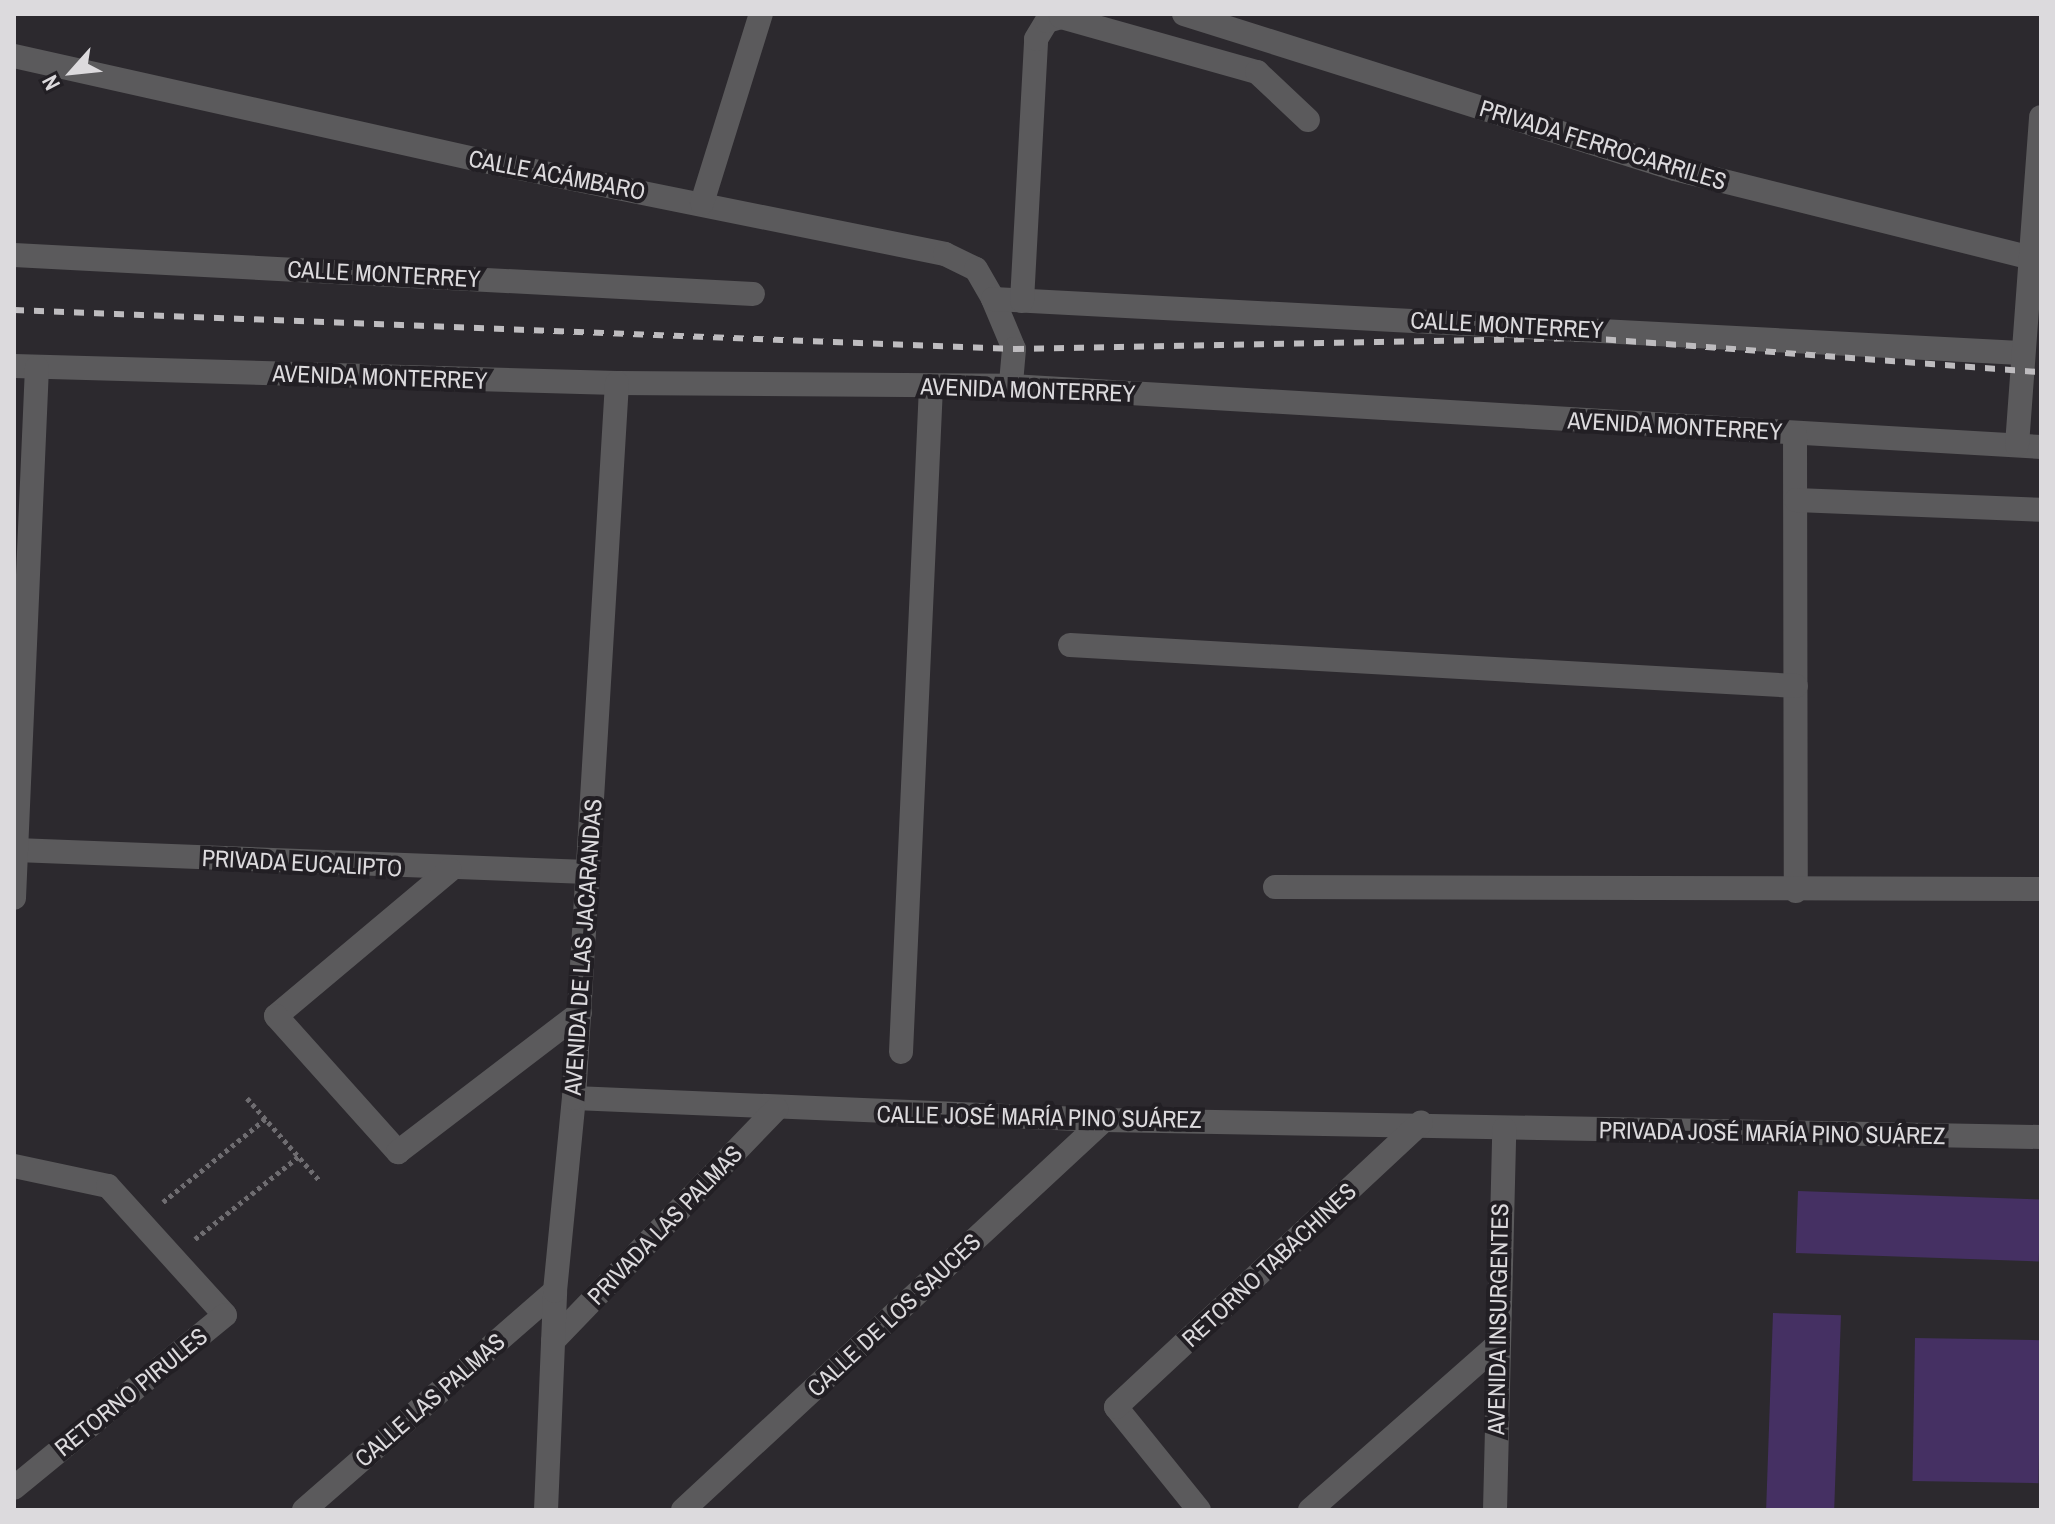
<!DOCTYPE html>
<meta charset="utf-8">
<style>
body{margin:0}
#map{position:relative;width:2055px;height:1524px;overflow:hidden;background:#2c292e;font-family:"Archivo Narrow",sans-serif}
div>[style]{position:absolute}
.building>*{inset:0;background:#453063;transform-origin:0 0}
.path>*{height:5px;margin-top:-2.5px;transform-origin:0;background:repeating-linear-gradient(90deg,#6f6d71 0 4px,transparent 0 8px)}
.minor>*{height:24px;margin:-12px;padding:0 12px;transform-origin:12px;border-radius:12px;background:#5b5a5c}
.rail>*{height:6px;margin-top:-3px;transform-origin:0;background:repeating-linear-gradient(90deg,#bebcbf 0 10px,transparent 0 20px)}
span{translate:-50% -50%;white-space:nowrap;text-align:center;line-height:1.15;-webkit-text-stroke:8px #221f24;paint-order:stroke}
.street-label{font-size:24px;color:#dcdadd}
.frame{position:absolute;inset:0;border:16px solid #dcdadd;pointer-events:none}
.north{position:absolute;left:32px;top:32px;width:80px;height:80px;-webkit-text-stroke:6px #221f24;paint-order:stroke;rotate:243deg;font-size:22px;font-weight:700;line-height:32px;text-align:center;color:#dcdadd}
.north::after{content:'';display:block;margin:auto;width:28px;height:36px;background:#dcdadd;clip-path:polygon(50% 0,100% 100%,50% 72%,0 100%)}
</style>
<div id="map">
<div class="building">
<i style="left:1798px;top:1191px;width:243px;height:62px;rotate:2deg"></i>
<i style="left:1773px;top:1313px;width:68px;height:197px;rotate:2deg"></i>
<i style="left:1915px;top:1338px;width:126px;height:143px;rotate:1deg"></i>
</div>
<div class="path">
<i style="left:247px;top:1098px;width:111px;rotate:48.7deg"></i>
<i style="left:163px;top:1202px;width:132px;rotate:-39.1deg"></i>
<i style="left:195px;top:1239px;width:132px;rotate:-38.5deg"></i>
</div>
<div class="minor">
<i style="left:1184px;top:14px;width:515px;rotate:17.52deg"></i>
<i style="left:1675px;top:169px;width:363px;rotate:14deg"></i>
<i style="left:14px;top:56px;width:476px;rotate:12.6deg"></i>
<i style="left:479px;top:160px;width:475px;rotate:11.4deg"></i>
<i style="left:945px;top:254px;width:34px;rotate:26deg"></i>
<i style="left:976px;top:269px;width:34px;rotate:60deg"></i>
<i style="left:993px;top:299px;width:54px;rotate:67.2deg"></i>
<i style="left:1014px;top:349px;width:37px;rotate:95deg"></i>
<i style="left:702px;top:203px;width:198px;rotate:-72.7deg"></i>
<i style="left:14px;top:255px;width:740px;rotate:3.02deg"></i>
<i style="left:993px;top:299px;width:1029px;rotate:3.01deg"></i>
<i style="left:1022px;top:301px;width:262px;rotate:-86.9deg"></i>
<i style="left:1036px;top:39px;width:21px;rotate:-59deg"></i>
<i style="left:1047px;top:21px;width:15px;rotate:-16deg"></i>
<i style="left:1061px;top:17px;width:204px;rotate:15.7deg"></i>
<i style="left:1257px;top:72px;width:70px;rotate:43.3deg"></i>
<i style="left:14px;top:366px;width:603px;rotate:1.61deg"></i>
<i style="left:617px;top:383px;width:394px;rotate:0.4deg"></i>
<i style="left:1011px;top:386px;width:1032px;rotate:3.39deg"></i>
<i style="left:1795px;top:434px;width:457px;rotate:89.9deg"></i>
<i style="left:2017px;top:445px;width:329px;rotate:-85.8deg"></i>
<i style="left:1796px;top:500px;width:245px;rotate:2.3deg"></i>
<i style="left:1070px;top:645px;width:727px;rotate:3.23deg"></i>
<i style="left:16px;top:850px;width:572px;rotate:2.2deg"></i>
<i style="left:450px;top:870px;width:227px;rotate:140deg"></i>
<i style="left:276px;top:1016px;width:183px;rotate:48.1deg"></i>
<i style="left:398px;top:1152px;width:229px;rotate:-37.4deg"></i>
<i style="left:1275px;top:887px;width:766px;rotate:0.15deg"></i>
<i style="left:14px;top:898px;width:531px;rotate:-87.52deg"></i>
<i style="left:901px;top:1052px;width:666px;rotate:-87.42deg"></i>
<i style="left:574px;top:1098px;width:530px;rotate:2.38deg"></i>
<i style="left:1104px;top:1120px;width:937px;rotate:1.04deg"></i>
<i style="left:14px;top:1166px;width:96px;rotate:12deg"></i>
<i style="left:108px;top:1186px;width:174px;rotate:47.8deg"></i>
<i style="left:225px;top:1315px;width:273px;rotate:140.7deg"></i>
<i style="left:553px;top:1341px;width:322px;rotate:-46.1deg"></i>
<i style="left:304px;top:1510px;width:333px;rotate:-41.1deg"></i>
<i style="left:546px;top:1510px;width:219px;rotate:-87.6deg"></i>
<i style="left:555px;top:1291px;width:194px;rotate:-84.4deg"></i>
<i style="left:574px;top:1098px;width:716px;rotate:-86.56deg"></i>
<i style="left:683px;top:1510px;width:574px;rotate:-42.81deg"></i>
<i style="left:1199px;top:1510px;width:132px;rotate:-128.9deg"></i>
<i style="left:1116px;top:1407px;width:417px;rotate:-43deg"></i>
<i style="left:1310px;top:1510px;width:248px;rotate:-41.4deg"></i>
<i style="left:1495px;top:1510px;width:381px;rotate:-88.6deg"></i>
</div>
<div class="rail">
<i style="left:14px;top:310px;width:1001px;rotate:2.23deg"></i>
<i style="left:1014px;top:349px;width:572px;rotate:-1.1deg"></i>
<i style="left:1586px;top:338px;width:456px;rotate:4.3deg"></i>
</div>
<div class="street-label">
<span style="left:1603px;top:145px;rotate:17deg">PRIVADA FERROCARRILES</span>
<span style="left:557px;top:175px;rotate:11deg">CALLE ACÁMBARO</span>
<span style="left:384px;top:274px;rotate:3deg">CALLE MONTERREY</span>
<span style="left:1507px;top:325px;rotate:3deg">CALLE MONTERREY</span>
<span style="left:380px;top:377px;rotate:2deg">AVENIDA MONTERREY</span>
<span style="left:1028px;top:390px;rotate:2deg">AVENIDA MONTERREY</span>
<span style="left:1675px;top:426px;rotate:3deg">AVENIDA MONTERREY</span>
<span style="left:302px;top:863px;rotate:3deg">PRIVADA EUCALIPTO</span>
<span style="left:583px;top:947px;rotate:-86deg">AVENIDA DE LAS JACARANDAS</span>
<span style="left:1039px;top:1117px;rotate:1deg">CALLE JOSÉ MARÍA PINO SUÁREZ</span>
<span style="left:1772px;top:1133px;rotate:1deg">PRIVADA JOSÉ MARÍA PINO SUÁREZ</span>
<span style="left:665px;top:1225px;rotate:-46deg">PRIVADA LAS PALMAS</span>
<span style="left:1269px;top:1265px;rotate:-43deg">RETORNO TABACHINES</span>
<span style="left:894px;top:1315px;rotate:-43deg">CALLE DE LOS SAUCES</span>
<span style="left:1498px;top:1319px;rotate:-89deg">AVENIDA INSURGENTES</span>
<span style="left:131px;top:1392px;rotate:-39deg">RETORNO PIRULES</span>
<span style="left:430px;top:1400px;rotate:-41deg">CALLE LAS PALMAS</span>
</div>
<div class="frame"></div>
<div class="north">N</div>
</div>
